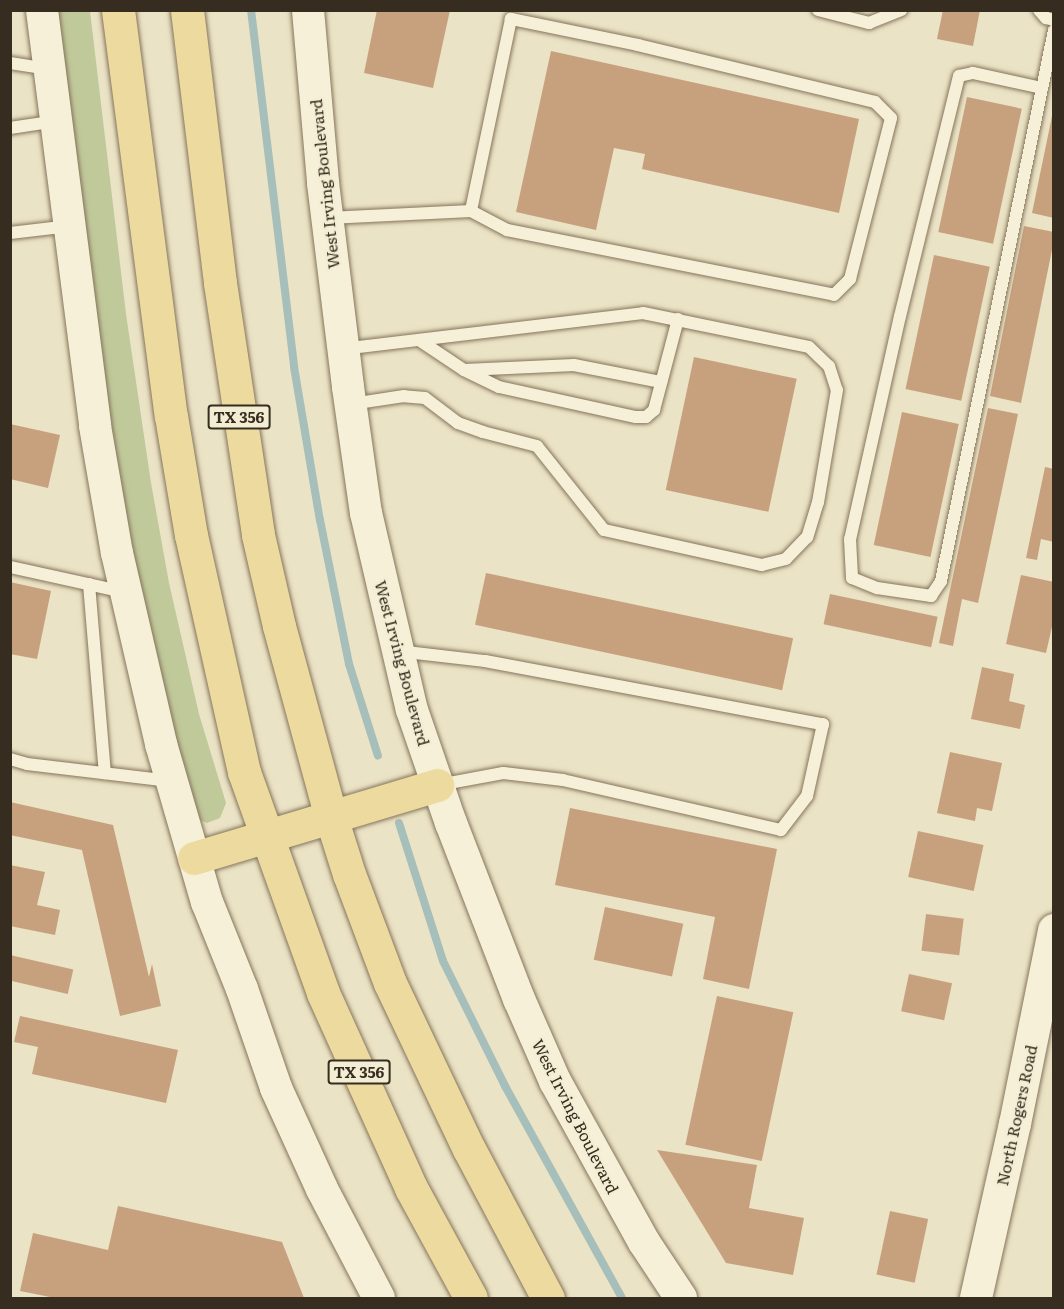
<!DOCTYPE html>
<style>
body{margin:0}
#map{position:relative;width:1064px;height:1309px;overflow:hidden;background:#ebe3c5;font-family:Literata,serif}
div>[style]{position:absolute}
.green>*{inset:0;background:#c0c99a}
.stream>*{height:8px;margin:-4px;padding:0 4px;transform-origin:4px;border-radius:4px;background:#a6bfba}
.building>*{inset:0;background:#c7a17d;transform-origin:0 0}
.roads{filter:drop-shadow(0 0 2px #85755c) drop-shadow(0 0 2px #85755c)}
.service>*{height:12px;margin:-6px;padding:0 6px;transform-origin:6px;border-radius:6px;background:#f7f0d8}
.tertiary>*{height:32px;margin:-16px;padding:0 16px;transform-origin:16px;border-radius:16px;background:#f7f0d8}
.primary>*{height:33px;margin:-16.5px;padding:0 16.5px;transform-origin:16.5px;border-radius:16.5px;background:#ecda9f}
span{translate:-50% -50%;white-space:nowrap;text-align:center;line-height:1.15;-webkit-text-stroke:4.5px #f3edd4;paint-order:stroke}
.shield-label span{padding:2px 4px;background:#f3edd4;border:2px solid;border-radius:4px;-webkit-text-stroke-width:0}
.shield-label{font-size:15px;color:#362c1f;font-weight:700}
.street-label{font-size:16px;color:#362c1f}
.frame{position:absolute;inset:0;border:12px solid #362c1f;pointer-events:none}
</style>
<div id="map">
<div class="green">
<i style="clip-path:polygon(55px 11px,90px 11px,126px 314px,151px 483px,169px 583px,199px 714px,226px 803px,220px 818px,207px 823px,194px 818px,147px 634px,116px 464px)"></i>
</div>
<div class="stream">
<i style="left:251px;top:10px;width:360px;rotate:83.1deg"></i>
<i style="left:294px;top:367px;width:155px;rotate:80.4deg"></i>
<i style="left:320px;top:520px;width:147px;rotate:78.6deg"></i>
<i style="left:349px;top:664px;width:96px;rotate:72.5deg"></i>
<i style="left:399px;top:823px;width:145px;rotate:72.3deg"></i>
<i style="left:443px;top:961px;width:140px;rotate:63.6deg"></i>
<i style="left:505px;top:1086px;width:242px;rotate:61.1deg"></i>
</div>
<div class="building">
<i style="clip-path:polygon(377px 10px,450px 10px,433px 88px,364px 73px)"></i>
<i style="clip-path:polygon(943px 10px,980px 10px,973px 46px,937px 39px)"></i>
<i style="clip-path:polygon(551px 51px,859px 119px,839px 213px,642px 169px,645px 154px,614px 148px,596px 230px,516px 212px)"></i>
<i style="left:967px;top:97px;width:56px;height:138px;rotate:12deg"></i>
<i style="clip-path:polygon(1052px 116px,1054px 116px,1054px 218px,1032px 213px)"></i>
<i style="clip-path:polygon(1024px 226px,1054px 232px,1054px 240px,1021px 403px,990px 396px)"></i>
<i style="left:934px;top:255px;width:57px;height:137px;rotate:12deg"></i>
<i style="left:694px;top:357px;width:105px;height:136px;rotate:12deg"></i>
<i style="clip-path:polygon(988px 408px,1018px 414px,978px 603px,962px 599px,953px 646px,939px 643px)"></i>
<i style="left:902px;top:412px;width:58px;height:136px;rotate:12deg"></i>
<i style="clip-path:polygon(10px 424px,60px 435px,48px 488px,10px 479px)"></i>
<i style="clip-path:polygon(1045px 467px,1054px 469px,1054px 542px,1041px 539px,1037px 560px,1026px 558px)"></i>
<i style="left:486px;top:573px;width:314px;height:53px;rotate:12deg"></i>
<i style="clip-path:polygon(1021px 575px,1054px 582px,1054px 618px,1046px 653px,1006px 644px)"></i>
<i style="clip-path:polygon(10px 582px,51px 591px,37px 659px,10px 654px)"></i>
<i style="left:830px;top:594px;width:110px;height:31px;rotate:12deg"></i>
<i style="clip-path:polygon(982px 667px,1014px 674px,1009px 701px,1025px 705px,1020px 729px,971px 719px)"></i>
<i style="clip-path:polygon(950px 752px,1002px 763px,992px 811px,977px 808px,975px 821px,937px 813px)"></i>
<i style="clip-path:polygon(10px 802px,113px 825px,149px 977px,152px 964px,161px 1006px,120px 1016px,82px 850px,10px 835px)"></i>
<i style="clip-path:polygon(570px 808px,777px 849px,749px 989px,703px 979px,715px 917px,555px 885px)"></i>
<i style="left:918px;top:831px;width:67px;height:47px;rotate:12deg"></i>
<i style="clip-path:polygon(10px 865px,45px 872px,37px 905px,60px 910px,55px 935px,10px 926px)"></i>
<i style="left:605px;top:907px;width:80px;height:54px;rotate:12deg"></i>
<i style="left:926px;top:914px;width:38px;height:37px;rotate:7deg"></i>
<i style="left:10px;top:955px;width:65px;height:25px;rotate:13deg"></i>
<i style="left:909px;top:974px;width:44px;height:38px;rotate:12deg"></i>
<i style="left:717px;top:996px;width:78px;height:152px;rotate:12deg"></i>
<i style="clip-path:polygon(20px 1016px,178px 1050px,166px 1103px,32px 1074px,38px 1047px,14px 1042px)"></i>
<i style="clip-path:polygon(657px 1150px,757px 1165px,749px 1208px,804px 1218px,793px 1275px,726px 1263px)"></i>
<i style="clip-path:polygon(118px 1206px,282px 1242px,304px 1298px,55px 1298px,20px 1291px,33px 1233px,108px 1250px)"></i>
<i style="left:890px;top:1211px;width:39px;height:65px;rotate:12deg"></i>
</div>
<div class="roads">
<div class="service">
<i style="left:818px;top:10px;width:53px;rotate:14.3deg"></i>
<i style="left:869px;top:23px;width:35px;rotate:-22deg"></i>
<i style="left:1039px;top:10px;width:11px;rotate:49deg"></i>
<i style="left:1046px;top:18px;width:8px;rotate:14deg"></i>
<i style="left:10px;top:63px;width:38px;rotate:9deg"></i>
<i style="left:1042px;top:88px;width:71px;rotate:-167.7deg"></i>
<i style="left:973px;top:73px;width:14px;rotate:168deg"></i>
<i style="left:959px;top:76px;width:247px;rotate:103.8deg"></i>
<i style="left:900px;top:316px;width:229px;rotate:102.6deg"></i>
<i style="left:850px;top:539px;width:39px;rotate:87deg"></i>
<i style="left:852px;top:578px;width:27px;rotate:22deg"></i>
<i style="left:877px;top:588px;width:55px;rotate:8.4deg"></i>
<i style="left:931px;top:596px;width:18px;rotate:-56deg"></i>
<i style="left:941px;top:581px;width:562px;rotate:-78.41deg"></i>
<i style="left:10px;top:128px;width:48px;rotate:-8.5deg"></i>
<i style="left:328px;top:218px;width:143px;rotate:-2.8deg"></i>
<i style="left:471px;top:211px;width:41px;rotate:27.8deg"></i>
<i style="left:507px;top:230px;width:333px;rotate:11.2deg"></i>
<i style="left:834px;top:295px;width:23px;rotate:-45deg"></i>
<i style="left:850px;top:279px;width:166px;rotate:-75.7deg"></i>
<i style="left:891px;top:118px;width:23px;rotate:-135deg"></i>
<i style="left:875px;top:102px;width:244px;rotate:-166.5deg"></i>
<i style="left:638px;top:45px;width:130px;rotate:-168.4deg"></i>
<i style="left:511px;top:19px;width:196px;rotate:101.8deg"></i>
<i style="left:10px;top:233px;width:60px;rotate:-6.7deg"></i>
<i style="left:419px;top:340px;width:54px;rotate:33.7deg"></i>
<i style="left:464px;top:370px;width:39px;rotate:26deg"></i>
<i style="left:499px;top:387px;width:140px;rotate:12.4deg"></i>
<i style="left:636px;top:417px;width:10px"></i>
<i style="left:646px;top:417px;width:11px;rotate:-41deg"></i>
<i style="left:654px;top:410px;width:94px;rotate:-75.2deg"></i>
<i style="left:342px;top:349px;width:303px;rotate:-6.8deg"></i>
<i style="left:643px;top:313px;width:169px;rotate:11.6deg"></i>
<i style="left:809px;top:347px;width:28px;rotate:44deg"></i>
<i style="left:829px;top:366px;width:25px;rotate:72deg"></i>
<i style="left:837px;top:390px;width:114px;rotate:99.6deg"></i>
<i style="left:818px;top:502px;width:37px;rotate:107deg"></i>
<i style="left:807px;top:537px;width:30px;rotate:134deg"></i>
<i style="left:786px;top:559px;width:25px;rotate:166deg"></i>
<i style="left:762px;top:565px;width:162px;rotate:-167.5deg"></i>
<i style="left:604px;top:530px;width:107px;rotate:-128.6deg"></i>
<i style="left:537px;top:446px;width:56px;rotate:-165.5deg"></i>
<i style="left:483px;top:432px;width:27px;rotate:-160deg"></i>
<i style="left:458px;top:423px;width:41px;rotate:-142.9deg"></i>
<i style="left:425px;top:398px;width:21px;rotate:-175deg"></i>
<i style="left:404px;top:396px;width:54px;rotate:171.4deg"></i>
<i style="left:465px;top:370px;width:109px;rotate:-2.6deg"></i>
<i style="left:574px;top:365px;width:89px;rotate:11.1deg"></i>
<i style="left:10px;top:567px;width:117px;rotate:12.4deg"></i>
<i style="left:89px;top:584px;width:190px;rotate:85.2deg"></i>
<i style="left:398px;top:651px;width:88px;rotate:6.6deg"></i>
<i style="left:485px;top:661px;width:344px;rotate:10.6deg"></i>
<i style="left:823px;top:724px;width:74px;rotate:102.5deg"></i>
<i style="left:807px;top:796px;width:43px;rotate:127.4deg"></i>
<i style="left:781px;top:830px;width:224px;rotate:-167.1deg"></i>
<i style="left:563px;top:780px;width:60px;rotate:-173.3deg"></i>
<i style="left:503px;top:773px;width:65px;rotate:169.4deg"></i>
<i style="left:10px;top:759px;width:18px;rotate:16deg"></i>
<i style="left:27px;top:764px;width:144px;rotate:6.8deg"></i>
</div>
<div class="tertiary">
<i style="left:42px;top:10px;width:419px;rotate:82.7deg"></i>
<i style="left:95px;top:426px;width:129px;rotate:80.2deg"></i>
<i style="left:117px;top:553px;width:196px;rotate:77deg"></i>
<i style="left:161px;top:744px;width:165px;rotate:73.8deg"></i>
<i style="left:207px;top:902px;width:94px;rotate:68.1deg"></i>
<i style="left:242px;top:989px;width:105px;rotate:71deg"></i>
<i style="left:276px;top:1088px;width:111px;rotate:65.5deg"></i>
<i style="left:322px;top:1189px;width:123px;rotate:62.4deg"></i>
<i style="left:308px;top:10px;width:174px;rotate:85deg"></i>
<i style="left:323px;top:183px;width:206px;rotate:83deg"></i>
<i style="left:348px;top:387px;width:127px;rotate:81.9deg"></i>
<i style="left:366px;top:513px;width:202px;rotate:76.9deg"></i>
<i style="left:412px;top:710px;width:120px;rotate:71deg"></i>
<i style="left:451px;top:823px;width:189px;rotate:68.9deg"></i>
<i style="left:519px;top:999px;width:90px;rotate:66.3deg"></i>
<i style="left:555px;top:1081px;width:184px;rotate:61.1deg"></i>
<i style="left:644px;top:1242px;width:67px;rotate:56.5deg"></i>
<i style="left:976px;top:1298px;width:178px;rotate:-77.4deg"></i>
<i style="left:1015px;top:1124px;width:198px;rotate:-78.6deg"></i>
</div>
<div class="primary">
<i style="left:118px;top:10px;width:409px;rotate:82.6deg"></i>
<i style="left:171px;top:416px;width:121px;rotate:80.5deg"></i>
<i style="left:191px;top:535px;width:243px;rotate:77.4deg"></i>
<i style="left:244px;top:772px;width:235px;rotate:70.3deg"></i>
<i style="left:323px;top:993px;width:214px;rotate:65.7deg"></i>
<i style="left:411px;top:1188px;width:125px;rotate:61.4deg"></i>
<i style="left:187px;top:10px;width:275px;rotate:83.1deg"></i>
<i style="left:220px;top:283px;width:255px;rotate:81.4deg"></i>
<i style="left:258px;top:535px;width:93px;rotate:77deg"></i>
<i style="left:279px;top:626px;width:198px;rotate:74.8deg"></i>
<i style="left:331px;top:817px;width:60px;rotate:72.5deg"></i>
<i style="left:349px;top:874px;width:116px;rotate:69.4deg"></i>
<i style="left:390px;top:983px;width:184px;rotate:64.6deg"></i>
<i style="left:469px;top:1149px;width:169px;rotate:62.1deg"></i>
<i style="left:194px;top:858px;width:254px;rotate:-16.7deg"></i>
</div>
</div>
<div class="shield-label">
<span style="left:239px;top:417px">TX 356</span>
<span style="left:359px;top:1072px">TX 356</span>
</div>
<div class="street-label">
<span style="left:324px;top:184px;rotate:-96deg">West Irving Boulevard</span>
<span style="left:403px;top:663px;rotate:75deg">West Irving Boulevard</span>
<span style="left:1016px;top:1115px;rotate:-78deg">North Rogers Road</span>
<span style="left:576px;top:1116px;rotate:63deg">West Irving Boulevard</span>
</div>
<div class="frame"></div>
</div>
